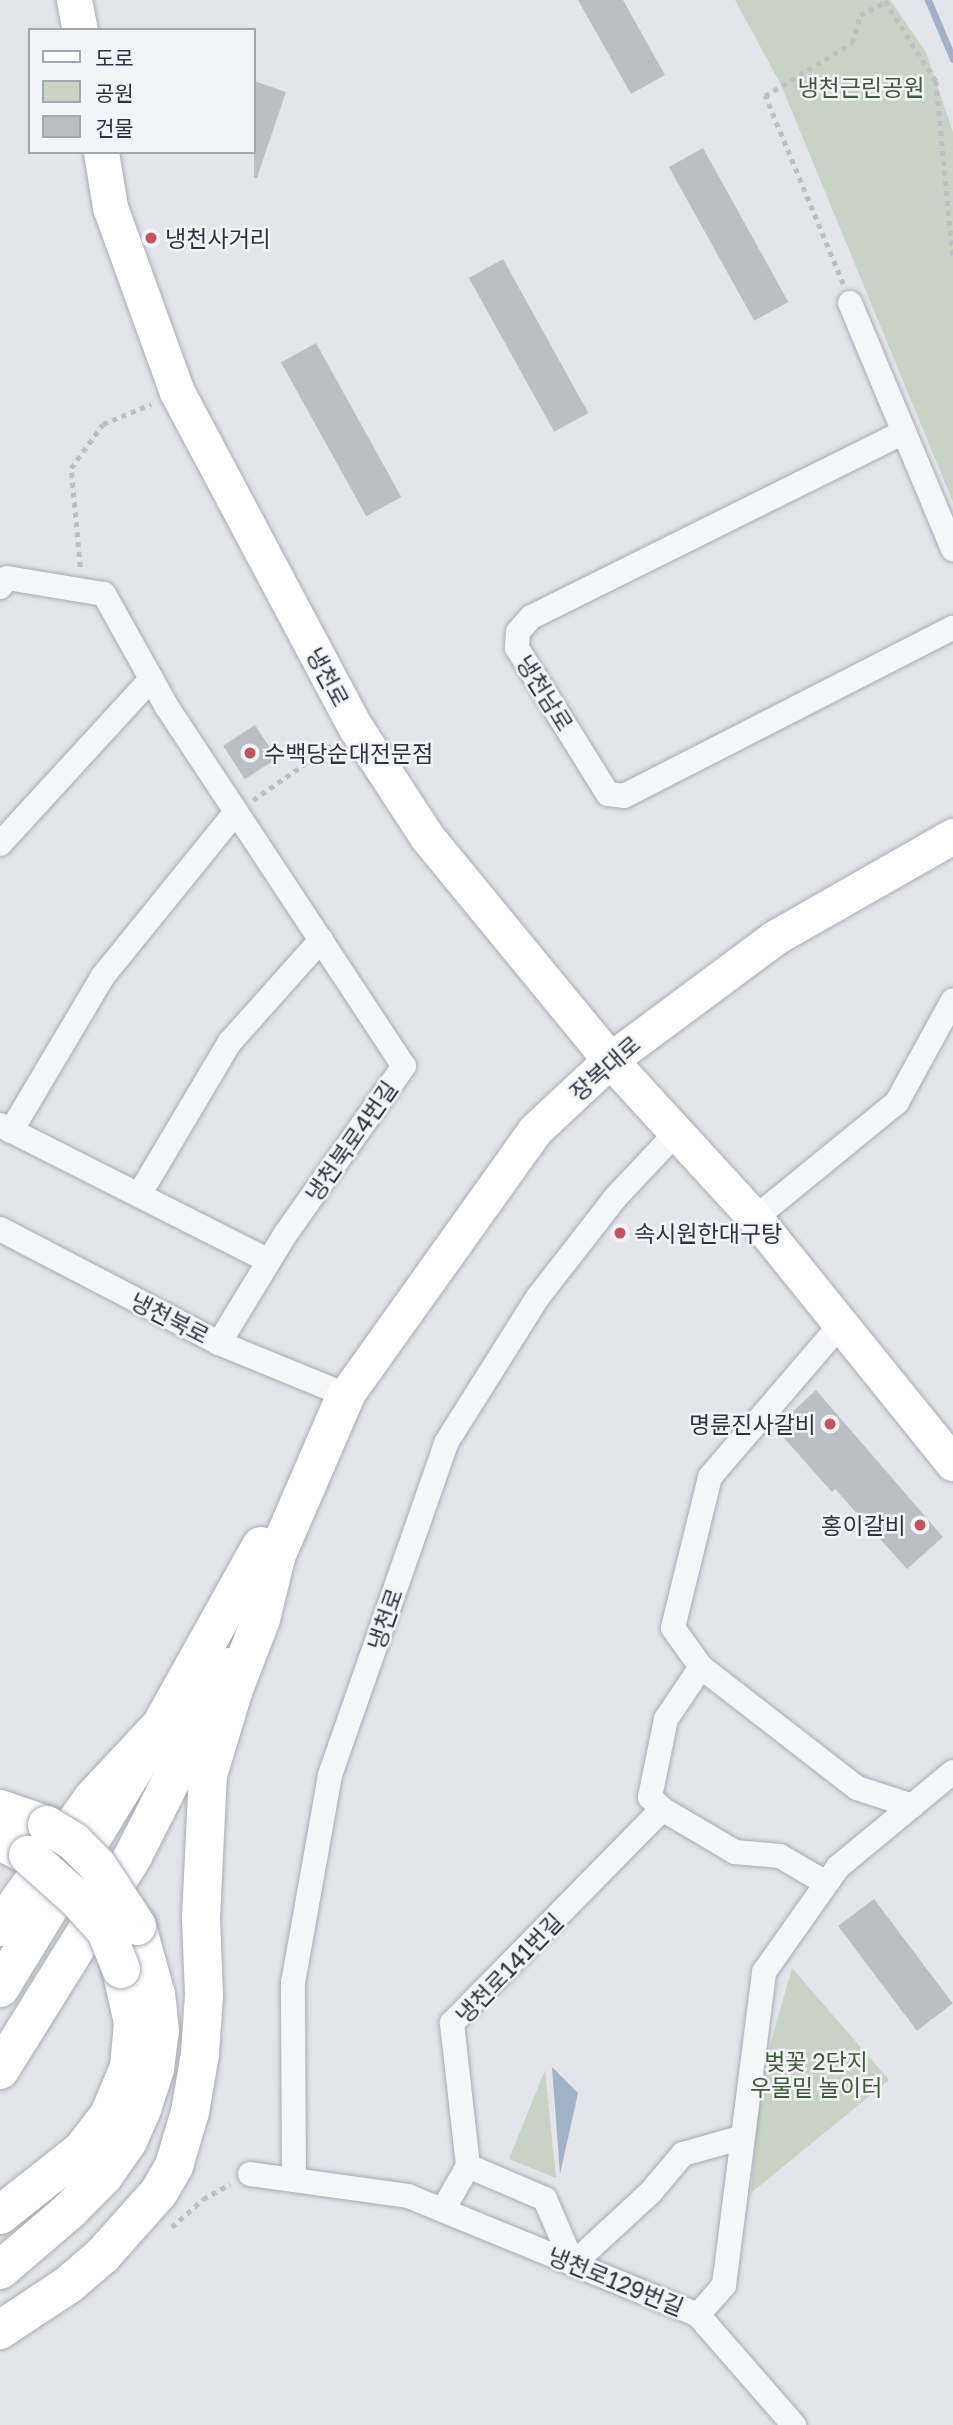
<!DOCTYPE html>
<meta charset="utf-8">
<style>
body{margin:0}
#map{position:relative;width:953px;height:2425px;overflow:hidden;background:#e3e5ea;font-family:"Golos Text","Noto Sans KR",sans-serif}
div>[style]{position:absolute}
.green>*{inset:0;background:#c8d3c5}
.water>*{inset:0;background:#a1b2c7}
.stream>*{height:7px;margin:-3.5px;padding:0 3.5px;transform-origin:3.5px;border-radius:3.5px;background:#a1b2c7}
.building>*{inset:0;background:#babfc6;transform-origin:0 0}
.path>*{height:4.5px;margin-top:-2.25px;transform-origin:0;background:repeating-linear-gradient(90deg,#bdbfc5 0 5px,transparent 0 10px)}
.roads{filter:drop-shadow(0 0 2px #a8acb4) drop-shadow(0 0 2px #a8acb4)}
.minor>*{height:24px;margin:-12px;padding:0 12px;transform-origin:12px;border-radius:12px;background:#f5f6f8}
.secondary>*{height:35px;margin:-17.5px;padding:0 17.5px;transform-origin:17.5px;border-radius:17.5px;background:#fff}
.primary>*{height:38px;margin:-19px;padding:0 19px;transform-origin:19px;border-radius:19px;background:#fff}
.trunk>*{height:38px;margin:-19px;padding:0 19px;transform-origin:19px;border-radius:19px;background:#fff}
.bridges{filter:drop-shadow(0 0 2px #a3aab5) drop-shadow(0 0 2px #a3aab5)}
.primary-bridge>*{height:38px;margin:-19px;padding:0 19px;transform-origin:19px;border-radius:19px;background:#fff}
.trunk-bridge>*{height:38px;margin:-19px;padding:0 19px;transform-origin:19px;border-radius:19px;background:#fff}
.dots>*{width:19px;height:19px;translate:-50% -50%;box-sizing:border-box;border:4px solid #f2f4f7;border-radius:50%}
span{translate:-50% -50%;white-space:nowrap;text-align:center;line-height:1.15;-webkit-text-stroke:5px #f2f4f7;paint-order:stroke}
.park-label{font-size:23px;color:#405b3a}
.poi-label{font-size:23px;color:#2c3341}
.left{translate:0 -50%;text-align:left}
.right{translate:-100% -50%;text-align:right}
.street-label{font-size:23px;color:#2c3341}
.legend{position:absolute;left:28px;top:28px;width:228px;height:126px;box-sizing:border-box;background:#f2f4f7;border:2px solid #a3a7ae;margin:0;padding:9px 12px;list-style:none;font-size:21px;color:#2c3341}
.legend li{display:flex;align-items:center;gap:14px;height:35px}
.legend b{width:35px;border:2px solid #a3a7ae}
</style>
<div id="map">
<div class="green">
<i style="clip-path:polygon(735px 0,890px 0,926px 52px,953px 132px,953px 502px,781px 85px)"></i>
<i style="clip-path:polygon(792px 1968px,889px 2080px,751px 2193px,761px 2077px)"></i>
<i style="clip-path:polygon(545px 2070px,556px 2178px,509px 2159px)"></i>
</div>
<div class="water">
<i style="clip-path:polygon(552px 2067px,578px 2093px,560px 2174px)"></i>
</div>
<div class="stream">
<i style="left:928px;top:0;width:64px;rotate:67deg"></i>
</div>
<div class="building">
<i style="clip-path:polygon(578px 0,623px 0,665px 75px,631px 94px)"></i>
<i style="clip-path:polygon(254px 81px,286px 92px,257px 178px,254px 178px)"></i>
<i style="left:703px;top:148px;width:176px;height:39px;rotate:61deg"></i>
<i style="left:503px;top:259px;width:176px;height:39px;rotate:61deg"></i>
<i style="left:316px;top:343px;width:176px;height:40px;rotate:61deg"></i>
<i style="left:255px;top:725px;width:40px;height:38px;rotate:57deg"></i>
<i style="clip-path:polygon(816px 1390px,943px 1537px,907px 1569px,835px 1489px,832px 1492px,775px 1428px)"></i>
<i style="left:874px;top:1899px;width:131px;height:45px;rotate:53deg"></i>
</div>
<div class="path">
<i style="left:885px;top:1px;width:95px;rotate:57.5deg"></i>
<i style="left:936px;top:81px;width:177px;rotate:84.5deg"></i>
<i style="left:843px;top:284px;width:204px;rotate:-112.5deg"></i>
<i style="left:765px;top:96px;width:102px;rotate:-31.3deg"></i>
<i style="left:852px;top:43px;width:29px;rotate:-74deg"></i>
<i style="left:860px;top:15px;width:29px;rotate:-27deg"></i>
<i style="left:80px;top:567px;width:99px;rotate:-95.2deg"></i>
<i style="left:71px;top:468px;width:54px;rotate:-54deg"></i>
<i style="left:103px;top:424px;width:52px;rotate:-22.6deg"></i>
<i style="left:253px;top:800px;width:100px;rotate:-34.8deg"></i>
<i style="left:172px;top:2227px;width:42px;rotate:-42.1deg"></i>
<i style="left:203px;top:2199px;width:31px;rotate:-29deg"></i>
</div>
<div class="roads">
<div class="minor">
<i style="left:850px;top:303px;width:267px;rotate:67.3deg"></i>
<i style="left:904px;top:432px;width:416px;rotate:153.6deg"></i>
<i style="left:531px;top:617px;width:20px;rotate:131deg"></i>
<i style="left:518px;top:632px;width:16px;rotate:94deg"></i>
<i style="left:517px;top:648px;width:172px;rotate:58.1deg"></i>
<i style="left:608px;top:794px;width:16px;rotate:7deg"></i>
<i style="left:624px;top:796px;width:369px;rotate:-27.1deg"></i>
<i style="left:0;top:587px;width:11px;rotate:-52deg"></i>
<i style="left:7px;top:578px;width:98px;rotate:9.4deg"></i>
<i style="left:104px;top:594px;width:129px;rotate:60.9deg"></i>
<i style="left:167px;top:707px;width:430px;rotate:56.6deg"></i>
<i style="left:404px;top:1066px;width:204px;rotate:125.2deg"></i>
<i style="left:286px;top:1233px;width:129px;rotate:121.3deg"></i>
<i style="left:0;top:844px;width:224px;rotate:-47.5deg"></i>
<i style="left:0;top:1125px;width:301px;rotate:26.8deg"></i>
<i style="left:11px;top:1131px;width:180px;rotate:-59.3deg"></i>
<i style="left:103px;top:976px;width:211px;rotate:-51deg"></i>
<i style="left:139px;top:1195px;width:178px;rotate:-59.3deg"></i>
<i style="left:230px;top:1042px;width:137px;rotate:-48.3deg"></i>
<i style="left:755px;top:1218px;width:183px;rotate:-39.2deg"></i>
<i style="left:897px;top:1102px;width:116px;rotate:-61.2deg"></i>
<i style="left:0;top:1229px;width:247px;rotate:27.5deg"></i>
<i style="left:219px;top:1343px;width:137px;rotate:22.3deg"></i>
<i style="left:841px;top:1324px;width:201px;rotate:130.6deg"></i>
<i style="left:710px;top:1477px;width:155px;rotate:103.8deg"></i>
<i style="left:673px;top:1628px;width:48px;rotate:54.3deg"></i>
<i style="left:701px;top:1667px;width:197px;rotate:37.8deg"></i>
<i style="left:857px;top:1788px;width:58px;rotate:18.1deg"></i>
<i style="left:701px;top:1667px;width:63px;rotate:123.9deg"></i>
<i style="left:666px;top:1719px;width:80px;rotate:101.6deg"></i>
<i style="left:650px;top:1797px;width:17px;rotate:45deg"></i>
<i style="left:662px;top:1809px;width:85px;rotate:30.5deg"></i>
<i style="left:735px;top:1852px;width:45px;rotate:5.1deg"></i>
<i style="left:780px;top:1856px;width:53px;rotate:30.4deg"></i>
<i style="left:468px;top:2166px;width:144px;rotate:-96.4deg"></i>
<i style="left:452px;top:2023px;width:300px;rotate:-45.5deg"></i>
<i style="left:468px;top:2166px;width:84px;rotate:23.2deg"></i>
<i style="left:545px;top:2199px;width:71px;rotate:66.7deg"></i>
<i style="left:573px;top:2264px;width:105px;rotate:-42.7deg"></i>
<i style="left:650px;top:2193px;width:51px;rotate:-49.8deg"></i>
<i style="left:683px;top:2154px;width:62px;rotate:-15.8deg"></i>
<i style="left:250px;top:2174px;width:160px;rotate:7.9deg"></i>
<i style="left:408px;top:2196px;width:313px;rotate:22.3deg"></i>
<i style="left:698px;top:2315px;width:146px;rotate:48.9deg"></i>
<i style="left:294px;top:2180px;width:197px;rotate:-90.3deg"></i>
<i style="left:293px;top:1983px;width:211px;rotate:-79.9deg"></i>
<i style="left:330px;top:1775px;width:352px;rotate:-70.7deg"></i>
<i style="left:446px;top:1443px;width:173px;rotate:-57.8deg"></i>
<i style="left:538px;top:1297px;width:125px;rotate:-52.1deg"></i>
<i style="left:615px;top:1198px;width:88px;rotate:-46.8deg"></i>
<i style="left:443px;top:2210px;width:51px;rotate:-60.4deg"></i>
<i style="left:698px;top:2315px;width:40px;rotate:-49deg"></i>
<i style="left:724px;top:2285px;width:316px;rotate:-82.7deg"></i>
<i style="left:764px;top:1972px;width:128px;rotate:-54.8deg"></i>
<i style="left:838px;top:1867px;width:149px;rotate:-39.6deg"></i>
</div>
<div class="secondary">
<i style="left:74px;top:0;width:31px;rotate:79deg"></i>
<i style="left:101px;top:152px;width:56px;rotate:80.7deg"></i>
<i style="left:110px;top:207px;width:197px;rotate:70.1deg"></i>
<i style="left:177px;top:392px;width:381px;rotate:62deg"></i>
<i style="left:356px;top:728px;width:130px;rotate:56.9deg"></i>
<i style="left:427px;top:837px;width:288px;rotate:50.6deg"></i>
<i style="left:610px;top:1060px;width:214px;rotate:47.5deg"></i>
<i style="left:755px;top:1218px;width:315px;rotate:51.1deg"></i>
<i style="left:346px;top:1395px;width:324px;rotate:-54.5deg"></i>
<i style="left:534px;top:1131px;width:104px;rotate:-43.1deg"></i>
<i style="left:610px;top:1060px;width:204px;rotate:-36.6deg"></i>
<i style="left:774px;top:938px;width:206px;rotate:-29.7deg"></i>
</div>
<div class="primary">
<i style="left:262px;top:1589px;width:211px;rotate:-66.6deg"></i>
<i style="left:0;top:1809px;width:50px;rotate:18.8deg"></i>
<i style="left:0;top:1988px;width:308px;rotate:-58.5deg"></i>
<i style="left:161px;top:1725px;width:205px;rotate:-60.8deg"></i>
<i style="left:0;top:2070px;width:252px;rotate:-58.1deg"></i>
<i style="left:133px;top:1856px;width:212px;rotate:-63.1deg"></i>
<i style="left:0;top:2270px;width:91px;rotate:-40.5deg"></i>
<i style="left:69px;top:2211px;width:48px;rotate:-45deg"></i>
<i style="left:103px;top:2177px;width:44px;rotate:-55.2deg"></i>
<i style="left:128px;top:2141px;width:35px;rotate:-66deg"></i>
<i style="left:142px;top:2109px;width:42px;rotate:-72deg"></i>
<i style="left:155px;top:2069px;width:38px;rotate:-83deg"></i>
<i style="left:160px;top:2031px;width:36px;rotate:-96deg"></i>
<i style="left:156px;top:1995px;width:72px;rotate:-105.4deg"></i>
</div>
<div class="trunk">
<i style="left:0;top:1841px;width:31px;rotate:27deg"></i>
<i style="left:0;top:1927px;width:159px;rotate:-54.2deg"></i>
<i style="left:93px;top:1798px;width:100px;rotate:-47deg"></i>
<i style="left:0;top:2215px;width:105px;rotate:-38.4deg"></i>
<i style="left:82px;top:2150px;width:44px;rotate:-52.4deg"></i>
<i style="left:109px;top:2115px;width:52px;rotate:-67.4deg"></i>
<i style="left:129px;top:2067px;width:44px;rotate:-84.8deg"></i>
<i style="left:133px;top:2023px;width:55px;rotate:-102.5deg"></i>
<i style="left:0;top:2330px;width:82px;rotate:-33.5deg"></i>
<i style="left:68px;top:2285px;width:45px;rotate:-40.5deg"></i>
<i style="left:102px;top:2256px;width:86px;rotate:-48.3deg"></i>
<i style="left:159px;top:2192px;width:30px;rotate:-60deg"></i>
<i style="left:174px;top:2166px;width:56px;rotate:-73.5deg"></i>
<i style="left:190px;top:2112px;width:59px;rotate:-80.2deg"></i>
<i style="left:200px;top:2054px;width:58px;rotate:-86.1deg"></i>
<i style="left:204px;top:1996px;width:79px;rotate:-92.2deg"></i>
<i style="left:201px;top:1917px;width:142px;rotate:-87.2deg"></i>
<i style="left:208px;top:1775px;width:87px;rotate:-73.2deg"></i>
<i style="left:233px;top:1692px;width:78px;rotate:-69deg"></i>
<i style="left:261px;top:1619px;width:63px;rotate:-76.2deg"></i>
</div>
</div>
<div class="bridges">
<div class="primary-bridge">
<i style="left:47px;top:1825px;width:32px;rotate:32deg"></i>
<i style="left:74px;top:1842px;width:33px;rotate:45deg"></i>
<i style="left:97px;top:1865px;width:73px;rotate:56.7deg"></i>
</div>
<div class="trunk-bridge">
<i style="left:28px;top:1855px;width:64px;rotate:41.9deg"></i>
<i style="left:76px;top:1898px;width:45px;rotate:47.7deg"></i>
<i style="left:106px;top:1931px;width:41px;rotate:68.5deg"></i>
</div>
</div>
<div class="dots">
<i style="left:151px;top:238px;background:#c45361"></i>
<i style="left:250px;top:753px;background:#c45361"></i>
<i style="left:620px;top:1233px;background:#c45361"></i>
<i style="left:830px;top:1424px;background:#c45361"></i>
<i style="left:920px;top:1525px;background:#c45361"></i>
</div>
<div class="park-label">
<span style="left:861px;top:87px">냉천근린공원</span>
<span style="left:816px;top:2074px">벚꽃 2단지<br>우물밑 놀이터</span>
</div>
<div class="poi-label">
<span class="left" style="left:165px;top:238px">냉천사거리</span>
<span class="left" style="left:264px;top:753px">수백당순대전문점</span>
<span class="left" style="left:634px;top:1233px">속시원한대구탕</span>
<span class="right" style="left:816px;top:1424px">명륜진사갈비</span>
<span class="right" style="left:906px;top:1525px">홍이갈비</span>
</div>
<div class="street-label">
<span style="left:328px;top:677px;rotate:62deg">냉천로</span>
<span style="left:545px;top:693px;rotate:58deg">냉천남로</span>
<span style="left:605px;top:1068px;rotate:-41deg">장복대로</span>
<span style="left:351px;top:1141px;rotate:-55deg">냉천북로4번길</span>
<span style="left:170px;top:1318px;rotate:27deg">냉천북로</span>
<span style="left:385px;top:1619px;rotate:-71deg">냉천로</span>
<span style="left:509px;top:1968px;rotate:-46deg">냉천로141번길</span>
<span style="left:616px;top:2281px;rotate:22deg">냉천로129번길</span>
</div>
<ul class="legend">
<li><b style="height:9px;background:#fff"></b>도로</li>
<li><b style="height:19px;background:#c8d3c5"></b>공원</li>
<li><b style="height:19px;background:#babfc6"></b>건물</li>
</ul>
</div>
